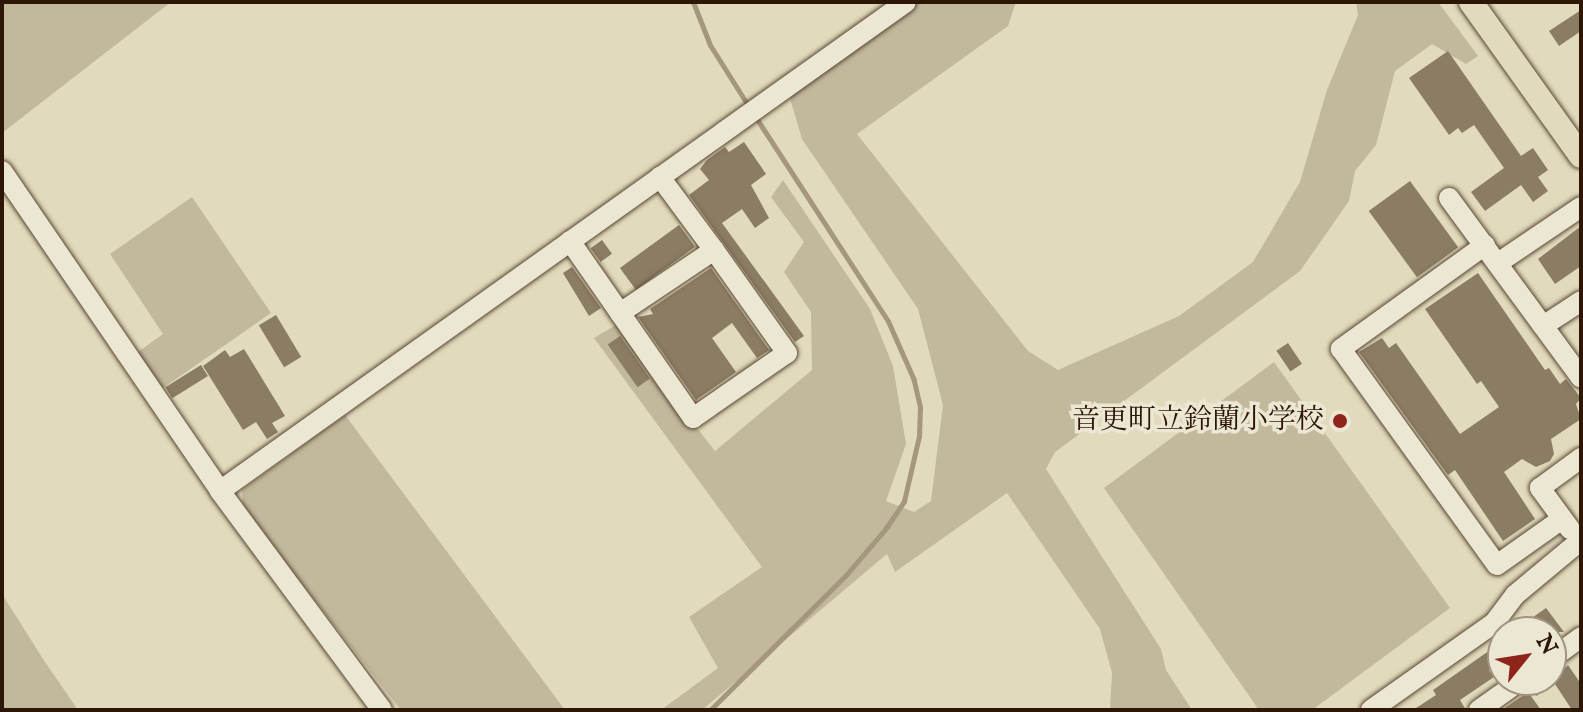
<!DOCTYPE html>
<meta charset="utf-8">
<style>
body{margin:0}
#map{position:relative;width:1583px;height:712px;overflow:hidden;background:#e1dabc;font-family:"IM FELL English","Noto Serif JP",serif}
div>[style]{position:absolute}
.green>*{inset:0;background:#c2b99d}
.stream>*{height:5px;margin:-2.5px;padding:0 2.5px;transform-origin:2.5px;border-radius:2.5px;background:#a4977e}
.building>*{inset:0;background:#8b7c64;transform-origin:0 0}
.roads{filter:drop-shadow(0 0 2px #5a4733) drop-shadow(0 0 2px #5a4733)}
.minor>*{height:20px;margin:-10px;padding:0 10px;transform-origin:10px;border-radius:10px;background:#ece7d3}
.major>*{height:24px;margin:-12px;padding:0 12px;transform-origin:12px;border-radius:12px;background:#e1dabc}
.dots>*{width:22px;height:22px;translate:-50% -50%;box-sizing:border-box;border:4px solid #ece7d3;border-radius:50%}
span{translate:-50% -50%;white-space:nowrap;text-align:center;line-height:1.15;-webkit-text-stroke:7px #ece7d3;paint-order:stroke}
.poi-label{font-size:28px;color:#2d1605}
.right{translate:-100% -50%;text-align:right}
.frame{position:absolute;inset:0;border:4px solid #2d1605;pointer-events:none}
.north{position:absolute;left:1487px;top:616px;width:80px;height:80px;box-sizing:border-box;background:#ece7d3;border:2px solid #a09381;border-radius:50%;rotate:60deg;font-size:22px;font-weight:700;line-height:32px;text-align:center;color:#2d1605}
.north::after{content:'';display:block;margin:auto;width:28px;height:36px;background:#8f2418;clip-path:polygon(50% 0,100% 100%,50% 72%,0 100%)}
</style>
<div id="map">
<div class="green">
<i style="clip-path:polygon(2px 2px,171px 2px,2px 133px)"></i>
<i style="clip-path:polygon(919px 2px,1016px 2px,1008px 26px,857px 134px,1028px 351px,1058px 370px,1179px 316px,1253px 262px,1300px 182px,1327px 90px,1358px 15px,1356px 2px,1438px 2px,1478px 56px,1466px 64px,1432px 44px,1395px 71px,1376px 145px,1355px 171px,1349px 201px,1300px 271px,1055px 452px,1046px 469px,1161px 649px,1166px 670px,1192px 710px,1110px 710px,1112px 673px,1100px 629px,1007px 493px,895px 572px,887px 554px,702px 710px,661px 710px,718px 668px,689px 617px,762px 567px,594px 338px,616px 325px,715px 451px,812px 370px,811px 312px,784px 272px,804px 242px,771px 197px,783px 180px,870px 309px,893px 366px,906px 444px,886px 501px,914px 512px,931px 501px,943px 405px,918px 309px,802px 139px,789px 95px)"></i>
<i style="clip-path:polygon(192px 197px,271px 313px,163px 388px,138px 352px,163px 334px,110px 254px)"></i>
<i style="clip-path:polygon(1274px 362px,1450px 608px,1312px 710px,1259px 710px,1104px 488px)"></i>
<i style="clip-path:polygon(345px 415px,565px 710px,401px 710px,243px 509px,242px 490px)"></i>
<i style="clip-path:polygon(2px 594px,43px 659px,78px 710px,2px 710px)"></i>
</div>
<div class="stream">
<i style="left:693px;top:2px;width:46px;rotate:68.4deg"></i>
<i style="left:710px;top:45px;width:73px;rotate:57.8deg"></i>
<i style="left:710px;top:710px;width:192px;rotate:-44.8deg"></i>
<i style="left:846px;top:575px;width:62px;rotate:-49.6deg"></i>
<i style="left:886px;top:528px;width:32px;rotate:-56deg"></i>
<i style="left:904px;top:501px;width:67px;rotate:-77deg"></i>
<i style="left:919px;top:436px;width:29px;rotate:-88deg"></i>
<i style="left:920px;top:407px;width:28px;rotate:-103deg"></i>
<i style="left:914px;top:380px;width:64px;rotate:-113.8deg"></i>
<i style="left:888px;top:321px;width:246px;rotate:-123deg"></i>
</div>
<div class="building">
<i style="clip-path:polygon(1581px 10px,1581px 31px,1559px 46px,1549px 31px)"></i>
<i style="clip-path:polygon(1448px 51px,1521px 156px,1533px 148px,1548px 170px,1538px 177px,1548px 191px,1533px 202px,1521px 185px,1485px 211px,1471px 192px,1504px 168px,1474px 125px,1462px 133px,1458px 128px,1449px 135px,1409px 78px)"></i>
<i style="clip-path:polygon(744px 142px,766px 174px,751px 185px,769px 218px,755px 228px,742px 209px,722px 223px,804px 336px,795px 342px,689px 195px,709px 180px,700px 169px,707px 160px,725px 147px,729px 152px)"></i>
<i style="left:1410px;top:181px;width:82px;height:51px;rotate:54deg"></i>
<i style="left:679px;top:225px;width:27px;height:73px;rotate:54deg"></i>
<i style="clip-path:polygon(1581px 226px,1581px 266px,1555px 284px,1538px 259px)"></i>
<i style="left:602px;top:240px;width:17px;height:14px;rotate:54deg"></i>
<i style="clip-path:polygon(572px 267px,601px 308px,589px 316px,563px 273px)"></i>
<i style="clip-path:polygon(711px 268px,769px 350px,757px 358px,732px 323px,712px 338px,736px 372px,696px 400px,638px 317px,653px 314px,650px 309px)"></i>
<i style="clip-path:polygon(1478px 273px,1545px 370px,1549px 368px,1560px 384px,1566px 379px,1581px 398px,1576px 404px,1581px 419px,1551px 439px,1554px 454px,1550px 461px,1536px 467px,1522px 459px,1504px 472px,1535px 519px,1503px 541px,1455px 470px,1448px 475px,1359px 352px,1382px 338px,1389px 348px,1396px 343px,1460px 434px,1499px 407px,1481px 381px,1477px 384px,1425px 309px)"></i>
<i style="left:276px;top:315px;width:49px;height:20px;rotate:59deg"></i>
<i style="left:620px;top:336px;width:52px;height:15px;rotate:55deg"></i>
<i style="left:1288px;top:343px;width:25px;height:14px;rotate:56deg"></i>
<i style="clip-path:polygon(244px 349px,285px 416px,272px 423px,278px 432px,267px 439px,256px 422px,243px 430px,203px 366px,225px 350px,230px 357px)"></i>
<i style="left:201px;top:365px;width:13px;height:42px;rotate:58deg"></i>
<i style="clip-path:polygon(1546px 608px,1564px 632px,1512px 632px)"></i>
<i style="clip-path:polygon(1503px 641px,1503px 661px,1489px 670px,1494px 677px,1460px 700px,1466px 710px,1413px 710px,1436px 695px,1433px 690px)"></i>
<i style="clip-path:polygon(1568px 665px,1581px 684px,1581px 710px,1572px 710px,1555px 684px,1536px 696px,1531px 688px,1538px 680px,1552px 680px)"></i>
<i style="clip-path:polygon(1528px 692px,1541px 710px,1502px 710px)"></i>
</div>
<div class="roads">
<div class="minor">
<i style="left:2px;top:171px;width:387px;rotate:55.7deg"></i>
<i style="left:220px;top:491px;width:272px;rotate:53.5deg"></i>
<i style="left:1449px;top:198px;width:223px;rotate:53.7deg"></i>
<i style="left:570px;top:241px;width:88px;rotate:55.2deg"></i>
<i style="left:620px;top:313px;width:113px;rotate:-33.8deg"></i>
<i style="left:714px;top:250px;width:91px;rotate:-126.5deg"></i>
<i style="left:1485px;top:245px;width:178px;rotate:144.2deg"></i>
<i style="left:1341px;top:349px;width:266px;rotate:54.2deg"></i>
<i style="left:1497px;top:565px;width:80px;rotate:-35.3deg"></i>
<i style="left:1498px;top:263px;width:100px;rotate:-34deg"></i>
<i style="left:620px;top:313px;width:128px;rotate:55.2deg"></i>
<i style="left:693px;top:418px;width:114px;rotate:-34.7deg"></i>
<i style="left:787px;top:353px;width:126px;rotate:-125.3deg"></i>
<i style="left:1543px;top:326px;width:45px;rotate:-33.3deg"></i>
<i style="left:220px;top:491px;width:842px;rotate:-35.48deg"></i>
<i style="left:1570px;top:529px;width:51px;rotate:-126.2deg"></i>
<i style="left:1540px;top:488px;width:51px;rotate:-36.2deg"></i>
<i style="left:1551px;top:659px;width:37px;rotate:-36deg"></i>
<i style="left:1371px;top:710px;width:151px;rotate:-35.3deg"></i>
<i style="left:1494px;top:623px;width:35px;rotate:-53deg"></i>
<i style="left:1515px;top:595px;width:86px;rotate:-39.8deg"></i>
<i style="left:1479px;top:710px;width:52px;rotate:-35.5deg"></i>
</div>
<div class="major">
<i style="left:1471px;top:2px;width:189px;rotate:54.5deg"></i>
</div>
</div>
<div class="dots">
<i style="left:1340px;top:421px;background:#8f2418"></i>
</div>
<div class="poi-label">
<span class="right" style="left:1324px;top:421px">音更町立鈴蘭小学校</span>
</div>
<div class="frame"></div>
<div class="north">N</div>
</div>
